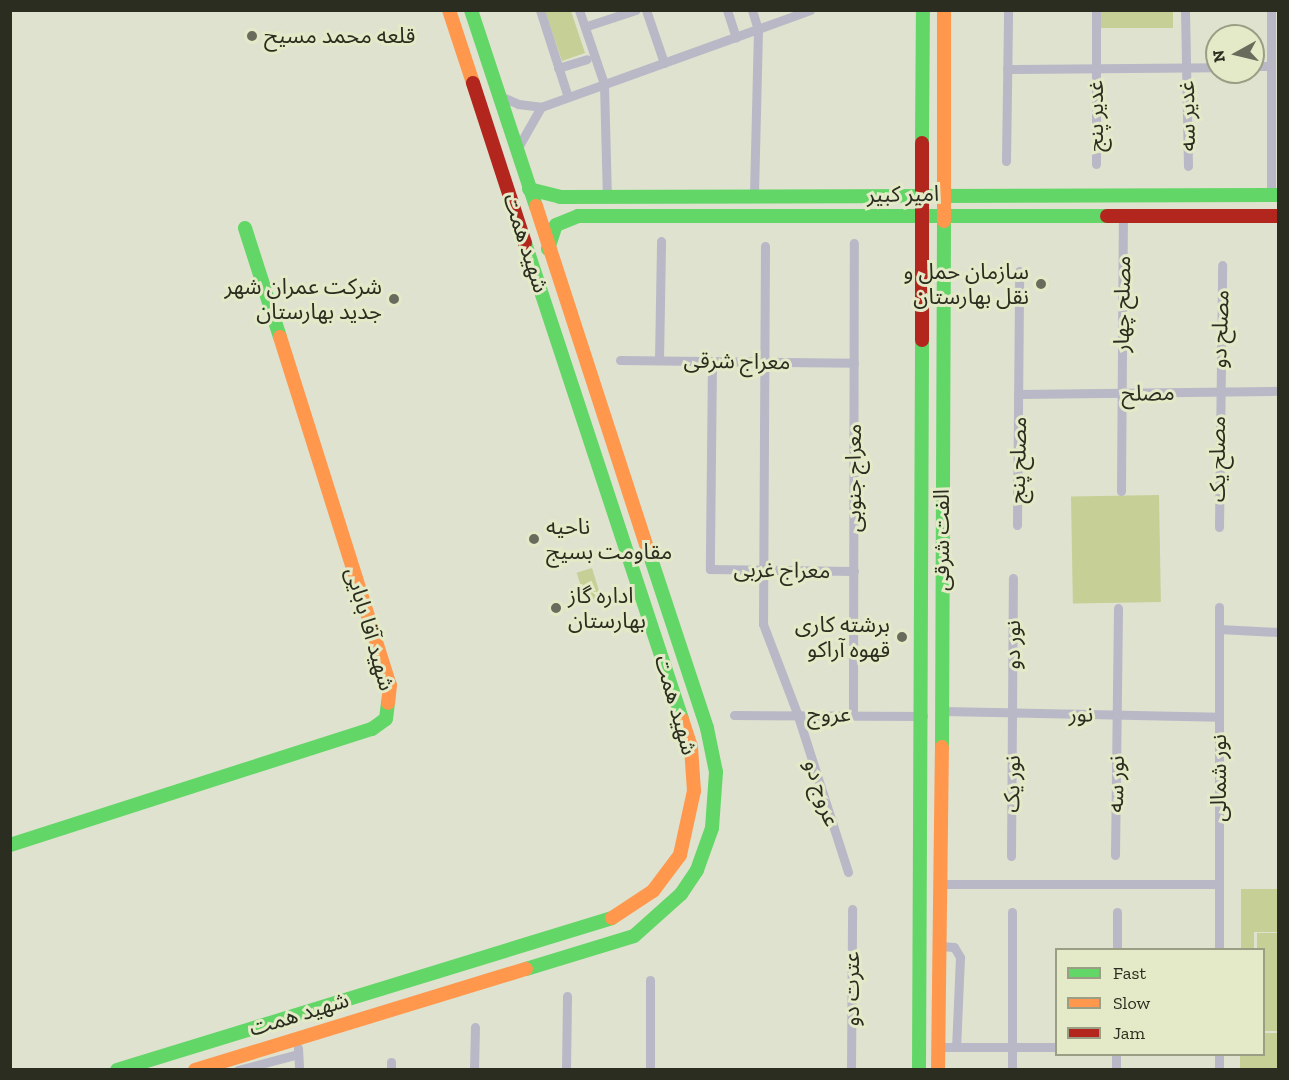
<!DOCTYPE html>
<meta charset="utf-8">
<style>
body{margin:0}
#map{position:relative;width:1289px;height:1080px;overflow:hidden;background:#dfe2cf;font-family:"Zilla Slab","Noto Sans Arabic",serif}
div>[style]{position:absolute}
.green>*{inset:0;background:#c6cf96;transform-origin:0 0}
.street>*{height:9px;margin:-4.5px;padding:0 4.5px;transform-origin:4.5px;border-radius:4.5px;background:#b8b8c6}
.fast>*{height:14px;margin:-7px;padding:0 7px;transform-origin:7px;border-radius:7px;background:#63d668}
.slow>*{height:14px;margin:-7px;padding:0 7px;transform-origin:7px;border-radius:7px;background:#ff974d}
.jam>*{height:14px;margin:-7px;padding:0 7px;transform-origin:7px;border-radius:7px;background:#b3261e}
.dots>*{width:16px;height:16px;translate:-50% -50%;box-sizing:border-box;border:3px solid #e4eac7;border-radius:50%}
span{translate:-50% -50%;white-space:nowrap;text-align:center;line-height:1.15;-webkit-text-stroke:6px #e4eac7;paint-order:stroke}
.poi-label{font-size:22px;color:#2a2d1f}
.left{translate:0 -50%;text-align:left}
.right{translate:-100% -50%;text-align:right}
.street-label{font-size:22px;color:#2a2d1f}
.frame{position:absolute;inset:0;border:12px solid #2a2d1f;pointer-events:none}
.legend{position:absolute;left:1055px;top:948px;width:210px;height:108px;box-sizing:border-box;background:#e4eac7;border:2px solid #9a9e84;margin:0;padding:8px 10px;list-style:none;font-size:18px;color:#2a2d1f}
.legend li{display:flex;align-items:center;gap:12px;height:30px}
.legend b{width:30px;border:2px solid #9a9e84}
.north{position:absolute;left:1205px;top:24px;width:60px;height:60px;box-sizing:border-box;background:#e4eac7;border:2px solid #9a9e84;border-radius:50%;rotate:262deg;font-size:16px;font-weight:700;line-height:24px;text-align:center;color:#2a2d1f}
.north::after{content:'';display:block;margin:auto;width:21px;height:27px;background:#696c5d;clip-path:polygon(50% 0,100% 100%,50% 72%,0 100%)}
</style>
<div id="map">
<div class="green">
<i style="clip-path:polygon(545px 11px,571px 11px,585px 53px,562px 61px)"></i>
<i style="left:1100px;top:11px;width:73px;height:17px"></i>
<i style="left:1159px;top:495px;width:107px;height:88px;rotate:89deg"></i>
<i style="left:592px;top:568px;width:30px;height:16px;rotate:73deg"></i>
<i style="clip-path:polygon(1241px 889px,1278px 889px,1278px 932px,1254px 932px,1254px 949px,1241px 949px)"></i>
<i style="clip-path:polygon(1257px 933px,1278px 933px,1278px 1031px,1264px 1031px,1264px 950px,1257px 949px)"></i>
<i style="clip-path:polygon(1264px 1033px,1278px 1033px,1278px 1069px,1240px 1069px,1240px 1055px,1264px 1054px)"></i>
</div>
<div class="street">
<i style="left:540px;top:10px;width:91px;rotate:72.2deg"></i>
<i style="left:579px;top:10px;width:78px;rotate:71.3deg"></i>
<i style="left:604px;top:84px;width:112px;rotate:88.5deg"></i>
<i style="left:646px;top:10px;width:56px;rotate:71.2deg"></i>
<i style="left:727px;top:10px;width:29px;rotate:72deg"></i>
<i style="left:752px;top:10px;width:21px;rotate:73deg"></i>
<i style="left:758px;top:30px;width:166px;rotate:91.4deg"></i>
<i style="left:1096px;top:10px;width:154px;rotate:90deg"></i>
<i style="left:1185px;top:10px;width:156px;rotate:88.9deg"></i>
<i style="left:590px;top:25px;width:48px;rotate:-18.1deg"></i>
<i style="left:1253px;top:66px;width:18px"></i>
<i style="left:558px;top:68px;width:30px;rotate:-17deg"></i>
<i style="left:1007px;top:69px;width:210px;rotate:-0.5deg"></i>
<i style="left:498px;top:95px;width:22px;rotate:24deg"></i>
<i style="left:518px;top:104px;width:23px;rotate:7deg"></i>
<i style="left:541px;top:107px;width:48px;rotate:119.7deg"></i>
<i style="left:541px;top:107px;width:286px;rotate:-19.8deg"></i>
<i style="left:1006px;top:161px;width:151px;rotate:-89.2deg"></i>
<i style="left:1271px;top:195px;width:185px;rotate:-90deg"></i>
<i style="left:765px;top:246px;width:378px;rotate:90.3deg"></i>
<i style="left:763px;top:624px;width:95px;rotate:69.1deg"></i>
<i style="left:797px;top:713px;width:167px;rotate:72.2deg"></i>
<i style="left:620px;top:360px;width:234px;rotate:0.7deg"></i>
<i style="left:659px;top:360px;width:119px;rotate:-89deg"></i>
<i style="left:712px;top:361px;width:208px;rotate:90.6deg"></i>
<i style="left:710px;top:569px;width:144px;rotate:0.8deg"></i>
<i style="left:1018px;top:394px;width:260px;rotate:-0.7deg"></i>
<i style="left:1121px;top:491px;width:275px;rotate:-89.6deg"></i>
<i style="left:1017px;top:525px;width:254px;rotate:-89.5deg"></i>
<i style="left:1219px;top:527px;width:262px;rotate:-89.3deg"></i>
<i style="left:1219px;top:607px;width:343px;rotate:90deg"></i>
<i style="left:1219px;top:629px;width:59px;rotate:2.9deg"></i>
<i style="left:943px;top:711px;width:276px;rotate:1.2deg"></i>
<i style="left:853px;top:714px;width:471px;rotate:-89.9deg"></i>
<i style="left:734px;top:715px;width:189px;rotate:0.3deg"></i>
<i style="left:1115px;top:855px;width:247px;rotate:-89.3deg"></i>
<i style="left:1011px;top:856px;width:278px;rotate:-89.6deg"></i>
<i style="left:942px;top:884px;width:277px"></i>
<i style="left:1012px;top:912px;width:158px;rotate:90deg"></i>
<i style="left:940px;top:946px;width:14px;rotate:4deg"></i>
<i style="left:954px;top:947px;width:12px;rotate:59deg"></i>
<i style="left:960px;top:957px;width:90px;rotate:92.5deg"></i>
<i style="left:1117px;top:950px;width:38px;rotate:-90deg"></i>
<i style="left:938px;top:1047px;width:118px"></i>
<i style="left:298px;top:1048px;width:22px;rotate:87deg"></i>
<i style="left:1116px;top:1054px;width:16px;rotate:90deg"></i>
<i style="left:1219px;top:1054px;width:16px;rotate:90deg"></i>
<i style="left:238px;top:1070px;width:62px;rotate:-14.9deg"></i>
<i style="left:391px;top:1070px;width:8px;rotate:-90deg"></i>
<i style="left:474px;top:1070px;width:43px;rotate:-88.7deg"></i>
<i style="left:566px;top:1070px;width:74px;rotate:-89.2deg"></i>
<i style="left:650px;top:1070px;width:90px;rotate:-90deg"></i>
<i style="left:851px;top:1070px;width:161px;rotate:-89.6deg"></i>
</div>
<div class="fast">
<i style="left:471px;top:10px;width:206px;rotate:71.7deg"></i>
<i style="left:922px;top:143px;width:133px;rotate:-89.6deg"></i>
<i style="left:529px;top:189px;width:32px;rotate:14deg"></i>
<i style="left:560px;top:197px;width:718px;rotate:-0.16deg"></i>
<i style="left:245px;top:228px;width:114px;rotate:72.2deg"></i>
<i style="left:525px;top:243px;width:501px;rotate:71.75deg"></i>
<i style="left:548px;top:249px;width:25px;rotate:-72deg"></i>
<i style="left:556px;top:225px;width:24px;rotate:-22deg"></i>
<i style="left:578px;top:216px;width:529px"></i>
<i style="left:942px;top:747px;width:526px;rotate:-89.78deg"></i>
<i style="left:10px;top:845px;width:380px;rotate:-17.8deg"></i>
<i style="left:372px;top:729px;width:17px;rotate:-36deg"></i>
<i style="left:386px;top:719px;width:16px;rotate:-83deg"></i>
<i style="left:526px;top:969px;width:113px;rotate:-17deg"></i>
<i style="left:634px;top:936px;width:63px;rotate:-41.8deg"></i>
<i style="left:681px;top:894px;width:29px;rotate:-56deg"></i>
<i style="left:697px;top:870px;width:45px;rotate:-70.3deg"></i>
<i style="left:712px;top:828px;width:56px;rotate:-85.9deg"></i>
<i style="left:716px;top:772px;width:45px;rotate:-101.6deg"></i>
<i style="left:707px;top:728px;width:191px;rotate:-108.3deg"></i>
<i style="left:117px;top:1070px;width:518px;rotate:-17.07deg"></i>
<i style="left:919px;top:1070px;width:730px;rotate:-89.76deg"></i>
</div>
<div class="slow">
<i style="left:449px;top:10px;width:77px;rotate:71.8deg"></i>
<i style="left:536px;top:206px;width:359px;rotate:72deg"></i>
<i style="left:944px;top:221px;width:211px;rotate:-90deg"></i>
<i style="left:280px;top:337px;width:365px;rotate:72.5deg"></i>
<i style="left:390px;top:685px;width:18px;rotate:96deg"></i>
<i style="left:612px;top:918px;width:49px;rotate:-33.4deg"></i>
<i style="left:653px;top:891px;width:45px;rotate:-53.1deg"></i>
<i style="left:680px;top:855px;width:66px;rotate:-77.7deg"></i>
<i style="left:694px;top:791px;width:44px;rotate:-93.9deg"></i>
<i style="left:691px;top:747px;width:29px;rotate:-108deg"></i>
<i style="left:195px;top:1070px;width:346px;rotate:-17deg"></i>
<i style="left:938px;top:1070px;width:323px;rotate:-89.3deg"></i>
</div>
<div class="jam">
<i style="left:473px;top:83px;width:168px;rotate:72deg"></i>
<i style="left:1107px;top:216px;width:171px"></i>
<i style="left:922px;top:340px;width:197px;rotate:-90deg"></i>
</div>
<div class="dots">
<i style="left:252px;top:36px;background:#696c5d"></i>
<i style="left:1041px;top:284px;background:#696c5d"></i>
<i style="left:394px;top:299px;background:#696c5d"></i>
<i style="left:534px;top:539px;background:#696c5d"></i>
<i style="left:556px;top:608px;background:#696c5d"></i>
<i style="left:902px;top:637px;background:#696c5d"></i>
</div>
<div class="poi-label">
<span class="left" style="left:264px;top:36px">قلعه محمد مسیح</span>
<span class="right" style="left:1029px;top:284px">سازمان حمل و<br>نقل بهارستان</span>
<span class="right" style="left:382px;top:299px">شرکت عمران شهر<br>جدید بهارستان</span>
<span class="left" style="left:546px;top:539px">ناحیه<br>مقاومت بسیج</span>
<span class="left" style="left:568px;top:608px">اداره گاز<br>بهارستان</span>
<span class="right" style="left:890px;top:637px">برشته کاری<br>قهوه آراکو</span>
</div>
<div class="street-label">
<span style="left:1096px;top:116px;rotate:-90deg">غدیر پنج</span>
<span style="left:1187px;top:116px;rotate:-91deg">غدیر سه</span>
<span style="left:903px;top:194px;rotate:-1deg">امیر کبیر</span>
<span style="left:526px;top:243px;rotate:72deg">شهید همت</span>
<span style="left:1122px;top:304px;rotate:-89deg">مصلح چهار</span>
<span style="left:1220px;top:329px;rotate:-88deg">مصلح دو</span>
<span style="left:737px;top:361px;rotate:1deg">معراج شرقی</span>
<span style="left:1148px;top:393px;rotate:-1deg">مصلح</span>
<span style="left:1218px;top:459px;rotate:-90deg">مصلح یک</span>
<span style="left:1018px;top:460px;rotate:-89deg">مصلح پنج</span>
<span style="left:854px;top:478px;rotate:-90deg">معراج جنوبی</span>
<span style="left:942px;top:540px;rotate:-90deg">الفت شرقی</span>
<span style="left:782px;top:570px;rotate:1deg">معراج غربی</span>
<span style="left:370px;top:629px;rotate:74deg">شهید آقا بابایی</span>
<span style="left:1013px;top:645px;rotate:-90deg">نور دو</span>
<span style="left:676px;top:705px;rotate:74deg">شهید همت</span>
<span style="left:829px;top:714px;rotate:1deg">عروج</span>
<span style="left:1081px;top:714px;rotate:1deg">نور</span>
<span style="left:1219px;top:778px;rotate:-90deg">نور شمالی</span>
<span style="left:1012px;top:784px;rotate:-89deg">نور یک</span>
<span style="left:1116px;top:784px;rotate:-89deg">نور سه</span>
<span style="left:822px;top:793px;rotate:72deg">عروج دو</span>
<span style="left:852px;top:989px;rotate:-90deg">عترت دو</span>
<span style="left:299px;top:1014px;rotate:-17deg">شهید همت</span>
</div>
<div class="frame"></div>
<ul class="legend">
<li><b style="height:8px;background:#63d668"></b>Fast</li>
<li><b style="height:8px;background:#ff974d"></b>Slow</li>
<li><b style="height:8px;background:#b3261e"></b>Jam</li>
</ul>
<div class="north">N</div>
</div>
